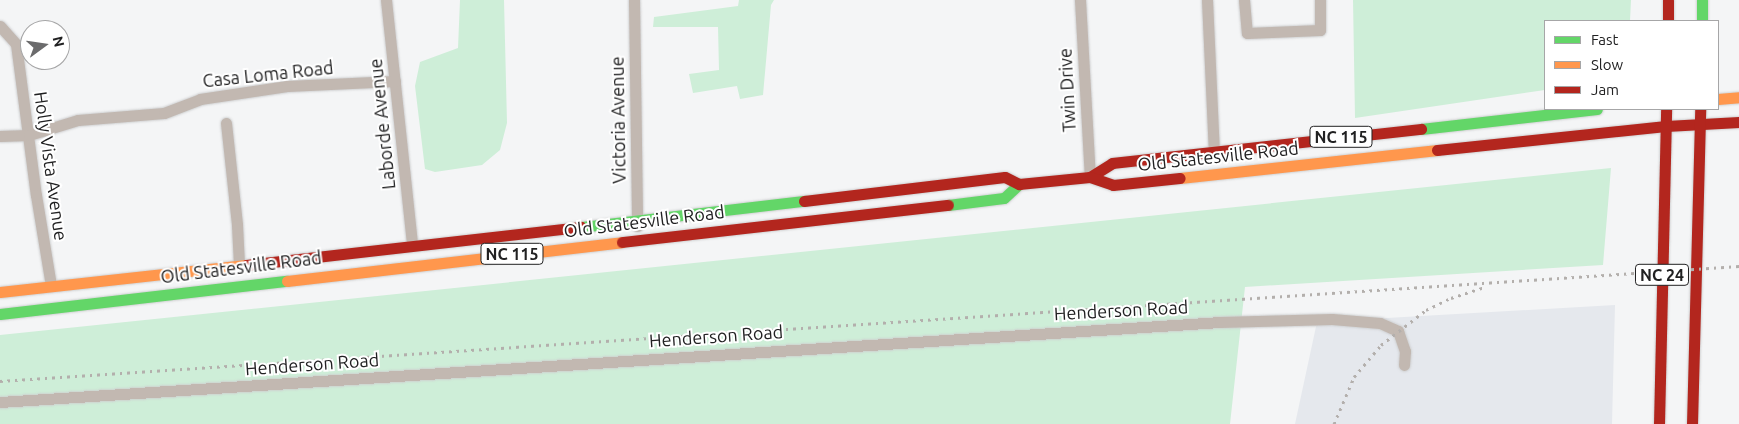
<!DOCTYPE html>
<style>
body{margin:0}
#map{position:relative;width:1739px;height:424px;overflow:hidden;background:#f4f5f6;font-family:Ubuntu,sans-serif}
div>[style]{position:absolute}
.built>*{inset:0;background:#e5e8ed}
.green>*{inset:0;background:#ceeed8}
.roads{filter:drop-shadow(0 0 1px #cecfd0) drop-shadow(0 0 1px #cecfd0)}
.street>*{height:11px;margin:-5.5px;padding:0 5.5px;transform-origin:5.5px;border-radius:5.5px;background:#c2b8b1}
.fast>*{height:11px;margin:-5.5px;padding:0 5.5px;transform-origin:5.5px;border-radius:5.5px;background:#63d668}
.slow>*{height:11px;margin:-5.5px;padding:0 5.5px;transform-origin:5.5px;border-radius:5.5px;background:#ff974d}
.jam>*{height:11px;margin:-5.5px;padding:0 5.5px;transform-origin:5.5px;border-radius:5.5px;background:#b3261e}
.rail>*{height:3px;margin-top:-1.5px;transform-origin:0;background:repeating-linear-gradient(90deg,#b3afac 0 2.5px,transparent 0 7.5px)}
span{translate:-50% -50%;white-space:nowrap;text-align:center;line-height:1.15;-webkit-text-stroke:4px #fff;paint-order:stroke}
.shield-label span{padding:1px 4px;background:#fff;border:1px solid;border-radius:4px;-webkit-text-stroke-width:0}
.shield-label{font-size:16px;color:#212122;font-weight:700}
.street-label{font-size:18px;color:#212122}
.legend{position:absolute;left:1544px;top:20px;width:175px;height:90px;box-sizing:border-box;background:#fff;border:1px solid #a6a6a7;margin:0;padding:6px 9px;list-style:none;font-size:15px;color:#212122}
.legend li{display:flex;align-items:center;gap:10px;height:25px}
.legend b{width:25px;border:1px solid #a6a6a7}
.north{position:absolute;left:20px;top:20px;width:50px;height:50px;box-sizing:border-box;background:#fff;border:1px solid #a6a6a7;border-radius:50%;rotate:76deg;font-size:14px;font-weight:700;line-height:20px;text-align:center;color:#212122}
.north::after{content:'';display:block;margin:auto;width:18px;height:22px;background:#6b6b6c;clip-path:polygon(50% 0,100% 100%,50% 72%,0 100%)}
</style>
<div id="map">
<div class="built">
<i style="clip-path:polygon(1615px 305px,1612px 424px,1295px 424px,1317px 322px)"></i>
</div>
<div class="green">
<i style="clip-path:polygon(460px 0,504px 0,507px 123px,500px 150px,482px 165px,435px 172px,425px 169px,415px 86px,420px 62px,458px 48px)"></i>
<i style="clip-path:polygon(739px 0,774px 0,771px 5px,763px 95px,740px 99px,737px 86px,693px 93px,689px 74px,719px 70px,718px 27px,653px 27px,654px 17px,738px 6px)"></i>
<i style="clip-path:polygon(1353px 0,1631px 0,1630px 21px,1545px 21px,1545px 90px,1355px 118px)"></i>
<i style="clip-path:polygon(1611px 168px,1603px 265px,1245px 287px,1230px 424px,0 424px,0 335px)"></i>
</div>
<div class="roads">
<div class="street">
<i style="left:386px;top:0;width:246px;rotate:83.9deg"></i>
<i style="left:634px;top:0;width:226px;rotate:89.2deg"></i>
<i style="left:1080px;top:0;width:177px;rotate:86.8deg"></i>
<i style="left:1207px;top:0;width:152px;rotate:87.4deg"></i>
<i style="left:1244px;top:0;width:33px;rotate:85deg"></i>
<i style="left:1247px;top:33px;width:73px;rotate:-2.4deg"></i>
<i style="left:1320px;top:30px;width:30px;rotate:-90deg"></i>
<i style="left:0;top:26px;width:24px;rotate:48deg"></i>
<i style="left:16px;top:44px;width:152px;rotate:82.5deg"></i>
<i style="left:36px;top:195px;width:92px;rotate:80.6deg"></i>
<i style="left:226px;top:123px;width:103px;rotate:83.8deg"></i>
<i style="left:237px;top:225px;width:40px;rotate:87.1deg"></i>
<i style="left:0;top:136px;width:29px;rotate:-2deg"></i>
<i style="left:29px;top:135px;width:51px;rotate:-17deg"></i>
<i style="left:78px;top:120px;width:86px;rotate:-4.7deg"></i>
<i style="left:164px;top:113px;width:39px;rotate:-21deg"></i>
<i style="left:200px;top:99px;width:88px;rotate:-8.5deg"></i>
<i style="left:287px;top:86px;width:108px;rotate:-2.7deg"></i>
<i style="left:0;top:402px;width:1223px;rotate:-3.75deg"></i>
<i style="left:1220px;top:322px;width:112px;rotate:-1.5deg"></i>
<i style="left:1332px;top:319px;width:48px;rotate:4.8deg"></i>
<i style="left:1380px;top:323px;width:20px;rotate:24deg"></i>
<i style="left:1398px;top:331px;width:21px;rotate:71deg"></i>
<i style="left:1405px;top:351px;width:14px;rotate:94deg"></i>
</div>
<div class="fast">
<i style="left:1702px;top:0;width:21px;rotate:90deg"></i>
<i style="left:1421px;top:129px;width:177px;rotate:-6.5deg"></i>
<i style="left:948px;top:205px;width:56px;rotate:-7.1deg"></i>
<i style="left:1004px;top:198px;width:21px;rotate:-43deg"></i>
<i style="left:581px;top:227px;width:225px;rotate:-6.7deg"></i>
<i style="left:0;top:314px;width:289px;rotate:-6.6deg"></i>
</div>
<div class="slow">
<i style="left:1718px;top:99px;width:21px;rotate:-5deg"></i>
<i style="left:1180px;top:178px;width:259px;rotate:-6.2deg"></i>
<i style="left:287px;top:281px;width:337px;rotate:-6.6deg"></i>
<i style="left:0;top:292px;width:247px;rotate:-6.3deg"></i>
</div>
<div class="jam">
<i style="left:1668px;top:0;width:21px;rotate:90deg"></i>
<i style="left:1437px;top:150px;width:230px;rotate:-6deg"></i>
<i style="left:1666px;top:126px;width:73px;rotate:-3.1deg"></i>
<i style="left:1090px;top:177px;width:26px;rotate:-32deg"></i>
<i style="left:1112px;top:163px;width:311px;rotate:-6.3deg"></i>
<i style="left:804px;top:201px;width:202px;rotate:-6.8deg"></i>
<i style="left:1005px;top:177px;width:16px;rotate:27deg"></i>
<i style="left:1019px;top:184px;width:71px;rotate:-5.6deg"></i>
<i style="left:1090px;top:177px;width:24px;rotate:19deg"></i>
<i style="left:1113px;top:185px;width:67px;rotate:-6deg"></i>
<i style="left:622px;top:242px;width:328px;rotate:-6.5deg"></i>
<i style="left:246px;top:265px;width:337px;rotate:-6.5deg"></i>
<i style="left:1659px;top:424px;width:315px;rotate:-88.7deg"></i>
<i style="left:1692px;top:424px;width:315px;rotate:-88.5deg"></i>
</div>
</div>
<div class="rail">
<i style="left:0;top:381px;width:1743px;rotate:-3.78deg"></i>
<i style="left:1334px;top:424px;width:51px;rotate:-66.9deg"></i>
<i style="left:1354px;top:377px;width:42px;rotate:-49.8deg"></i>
<i style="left:1381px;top:345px;width:57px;rotate:-37.9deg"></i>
<i style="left:1426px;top:310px;width:28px;rotate:-26deg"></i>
<i style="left:1451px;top:298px;width:35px;rotate:-18deg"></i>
</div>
<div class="shield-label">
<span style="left:1341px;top:137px">NC 115</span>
<span style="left:512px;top:254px">NC 115</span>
<span style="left:1662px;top:275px">NC 24</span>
</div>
<div class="street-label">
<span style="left:268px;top:74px;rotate:-6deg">Casa Loma Road</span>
<span style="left:1067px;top:90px;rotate:-93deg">Twin Drive</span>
<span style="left:618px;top:120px;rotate:-91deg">Victoria Avenue</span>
<span style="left:382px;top:124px;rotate:-96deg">Laborde Avenue</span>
<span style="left:1218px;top:156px;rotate:-6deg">Old Statesville Road</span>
<span style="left:51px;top:166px;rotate:82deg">Holly Vista Avenue</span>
<span style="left:644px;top:221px;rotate:-7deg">Old Statesville Road</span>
<span style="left:241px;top:267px;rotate:-7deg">Old Statesville Road</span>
<span style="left:1121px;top:310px;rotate:-3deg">Henderson Road</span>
<span style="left:716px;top:336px;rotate:-4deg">Henderson Road</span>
<span style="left:312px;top:364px;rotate:-4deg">Henderson Road</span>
</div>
<ul class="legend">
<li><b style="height:6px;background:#63d668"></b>Fast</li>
<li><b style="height:6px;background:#ff974d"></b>Slow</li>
<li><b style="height:6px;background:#b3261e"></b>Jam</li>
</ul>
<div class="north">N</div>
</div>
